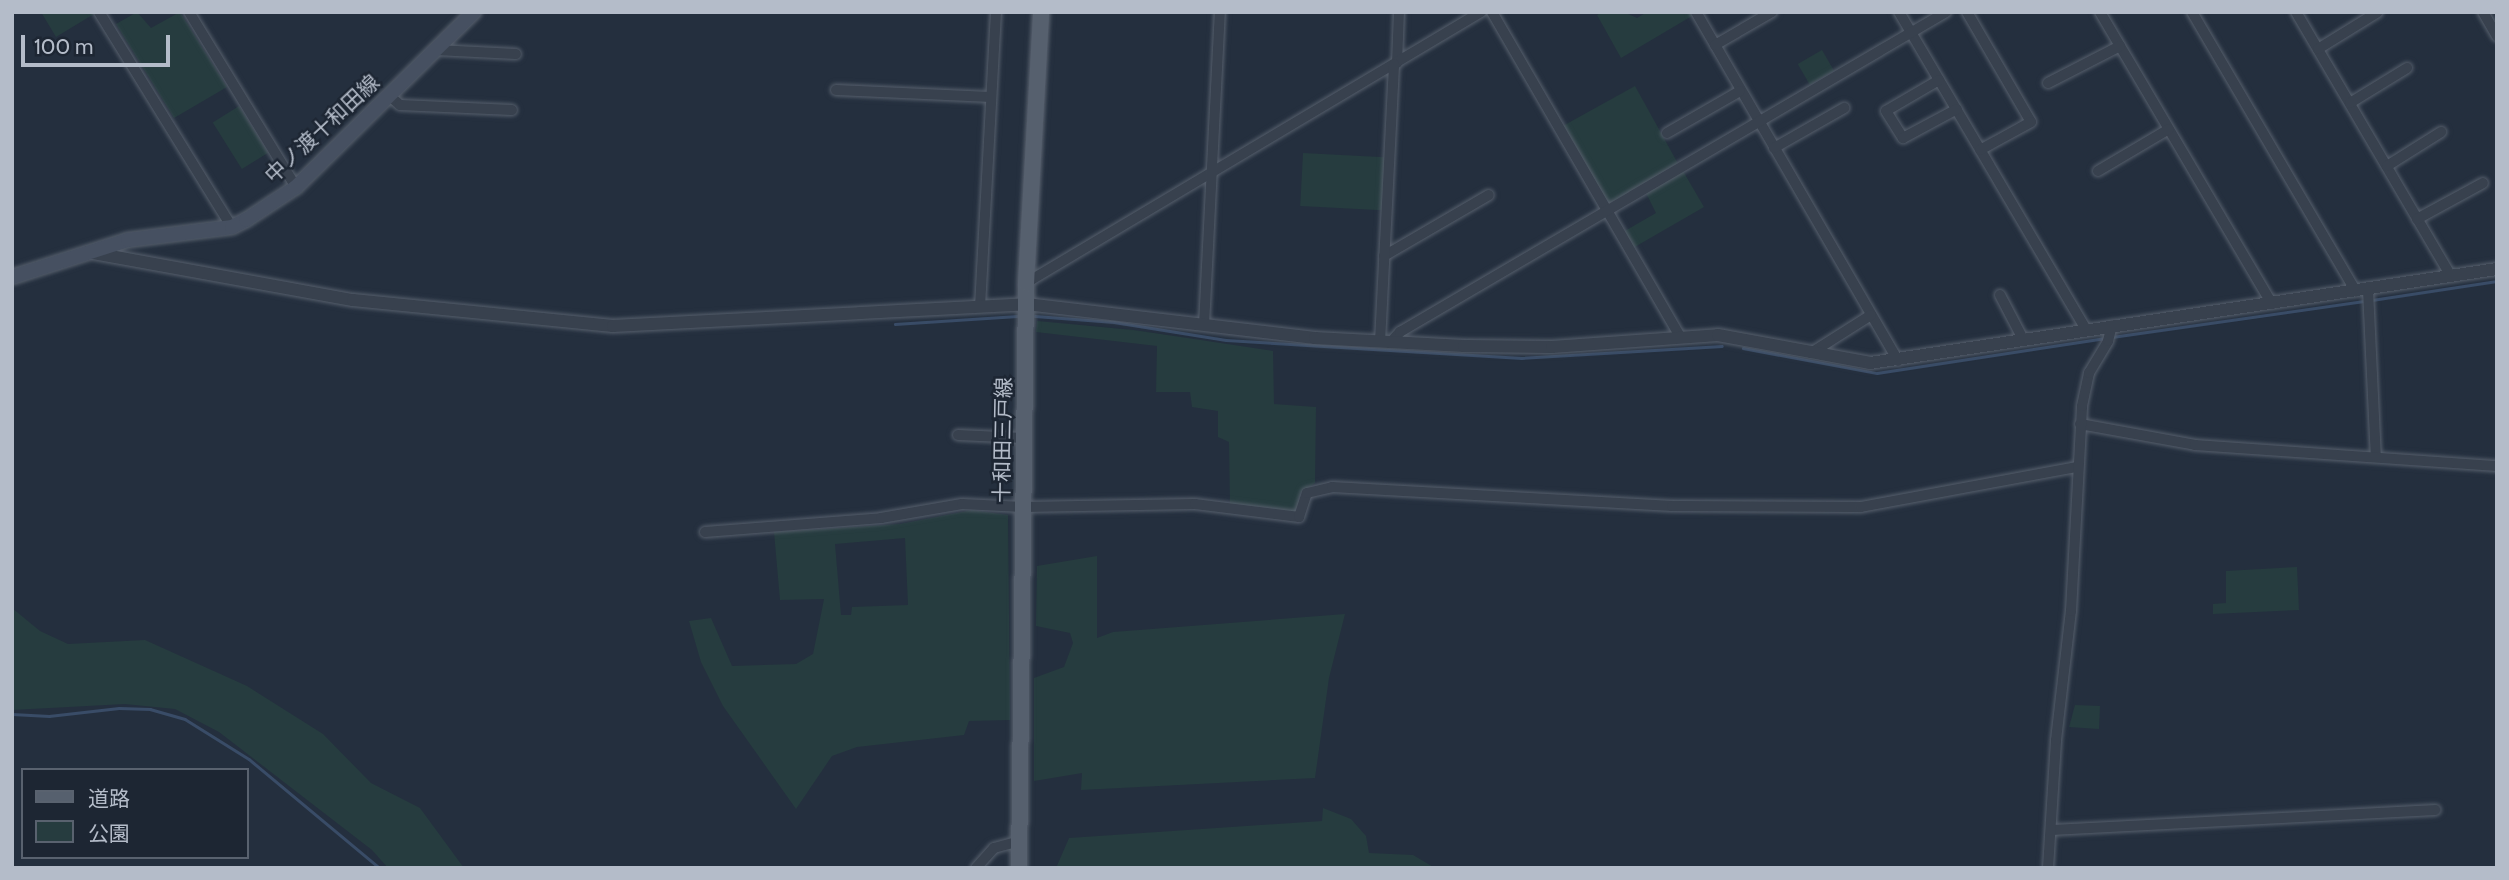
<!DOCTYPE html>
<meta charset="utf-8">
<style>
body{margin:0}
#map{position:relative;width:2509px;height:880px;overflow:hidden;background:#242f3e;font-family:Cabin,"Noto Sans JP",sans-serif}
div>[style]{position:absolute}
.green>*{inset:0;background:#263c3f;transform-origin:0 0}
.stream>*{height:2.5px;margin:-1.25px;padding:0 1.25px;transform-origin:1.25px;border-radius:1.25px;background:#394c67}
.roads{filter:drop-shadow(0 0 2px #565f6c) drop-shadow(0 0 2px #565f6c)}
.minor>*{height:10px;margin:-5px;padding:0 5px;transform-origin:5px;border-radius:5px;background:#38414e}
.tertiary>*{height:12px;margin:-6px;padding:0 6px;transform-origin:6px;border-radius:6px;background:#38414e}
.secondary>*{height:14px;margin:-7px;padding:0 7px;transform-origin:7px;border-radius:7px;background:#465061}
.primary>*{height:16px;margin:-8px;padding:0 8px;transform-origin:8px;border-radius:8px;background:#56606e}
span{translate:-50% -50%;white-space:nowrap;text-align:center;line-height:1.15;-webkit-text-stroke:5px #1d2633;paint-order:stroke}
.street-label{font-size:21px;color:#b4bcc9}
.frame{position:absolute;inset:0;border:14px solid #b4bcc9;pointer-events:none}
.legend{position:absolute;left:21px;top:768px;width:228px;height:91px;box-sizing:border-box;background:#1d2633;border:2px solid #59626f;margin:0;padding:9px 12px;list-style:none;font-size:21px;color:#b4bcc9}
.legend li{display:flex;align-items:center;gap:14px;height:35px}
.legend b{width:35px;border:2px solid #59626f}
.scale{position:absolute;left:21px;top:35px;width:149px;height:32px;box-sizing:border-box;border:4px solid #b4bcc9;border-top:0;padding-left:9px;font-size:21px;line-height:24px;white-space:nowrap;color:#b4bcc9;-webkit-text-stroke:5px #1d2633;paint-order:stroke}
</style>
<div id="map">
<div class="green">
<i style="clip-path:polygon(41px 12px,93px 12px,94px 14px,56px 37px)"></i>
<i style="clip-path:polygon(137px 12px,151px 28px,180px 12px,227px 87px,174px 118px,116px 24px)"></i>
<i style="clip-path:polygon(1602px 12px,1624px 12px,1637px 18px,1647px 12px,1689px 12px,1692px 16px,1621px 58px,1597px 15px)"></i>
<i style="left:1822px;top:50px;width:24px;height:28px;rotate:60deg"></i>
<i style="left:1635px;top:86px;width:90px;height:82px;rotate:61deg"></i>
<i style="left:239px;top:106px;width:55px;height:31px;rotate:58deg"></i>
<i style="left:1303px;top:153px;width:82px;height:53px;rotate:3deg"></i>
<i style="clip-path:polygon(1683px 171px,1704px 207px,1633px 248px,1623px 232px,1656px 213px,1646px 193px)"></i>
<i style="clip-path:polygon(1037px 321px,1134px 330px,1273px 351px,1274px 404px,1316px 407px,1315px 483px,1300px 493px,1298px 512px,1230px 506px,1229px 442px,1218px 437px,1218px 411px,1192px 407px,1190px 392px,1156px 392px,1157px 346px,1036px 332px)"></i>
<i style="clip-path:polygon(evenodd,972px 510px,1008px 515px,1010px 720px,969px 721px,964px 735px,857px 747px,832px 756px,796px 809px,723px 706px,701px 662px,689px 621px,711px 618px,732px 666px,796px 664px,813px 654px,824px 599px,780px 600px,774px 532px,900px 524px,972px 510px,905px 538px,908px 605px,852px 607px,851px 615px,841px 615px,835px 544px,905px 538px)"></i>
<i style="clip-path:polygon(1097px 556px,1097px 638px,1113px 632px,1345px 614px,1329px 678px,1315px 778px,1081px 790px,1082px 773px,1034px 781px,1034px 678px,1064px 667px,1073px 643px,1070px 633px,1036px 626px,1037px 566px)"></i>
<i style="clip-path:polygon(2297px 567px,2299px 610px,2213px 614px,2213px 604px,2226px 603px,2226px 571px)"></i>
<i style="clip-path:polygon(12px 608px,40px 631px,68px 644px,145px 640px,247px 686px,323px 734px,371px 783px,420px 808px,464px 868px,388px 868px,372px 850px,219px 732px,175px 709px,125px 704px,12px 710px)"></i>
<i style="clip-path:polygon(2075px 705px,2100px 706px,2099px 729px,2069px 727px)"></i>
<i style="clip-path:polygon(1323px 808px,1351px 819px,1366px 836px,1369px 853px,1413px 855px,1435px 868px,1056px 868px,1069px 838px,1322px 821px)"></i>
</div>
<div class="stream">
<i style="left:2372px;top:300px;width:126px;rotate:-8.6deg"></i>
<i style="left:1035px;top:316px;width:79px;rotate:4.3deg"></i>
<i style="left:1114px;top:322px;width:113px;rotate:9.1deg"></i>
<i style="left:1226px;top:340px;width:296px;rotate:3.5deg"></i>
<i style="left:1521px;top:358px;width:201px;rotate:-3.4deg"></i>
<i style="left:895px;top:324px;width:125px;rotate:-3.7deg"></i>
<i style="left:2112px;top:337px;width:256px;rotate:-8.1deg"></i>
<i style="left:1743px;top:348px;width:136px;rotate:10.6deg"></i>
<i style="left:1877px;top:373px;width:231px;rotate:-8.7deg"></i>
<i style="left:12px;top:714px;width:37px;rotate:3deg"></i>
<i style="left:49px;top:716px;width:70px;rotate:-6.5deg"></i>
<i style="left:119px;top:708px;width:31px;rotate:2deg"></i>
<i style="left:150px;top:709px;width:36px;rotate:16deg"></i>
<i style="left:185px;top:719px;width:75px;rotate:32deg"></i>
<i style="left:249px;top:759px;width:170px;rotate:39.8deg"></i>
</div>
<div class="roads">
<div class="minor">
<i style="left:99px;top:12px;width:253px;rotate:58.3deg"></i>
<i style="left:189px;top:12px;width:205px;rotate:58.6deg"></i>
<i style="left:1492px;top:12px;width:375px;rotate:59.9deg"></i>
<i style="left:1696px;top:12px;width:403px;rotate:59.9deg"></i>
<i style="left:1899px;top:12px;width:368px;rotate:59.5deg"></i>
<i style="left:1967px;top:12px;width:127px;rotate:59.8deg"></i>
<i style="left:2031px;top:122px;width:58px;rotate:151.2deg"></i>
<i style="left:2100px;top:12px;width:339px;rotate:59.5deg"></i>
<i style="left:2192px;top:12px;width:324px;rotate:59.6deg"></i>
<i style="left:2296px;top:12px;width:306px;rotate:59.6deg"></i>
<i style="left:2483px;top:12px;width:28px;rotate:60deg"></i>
<i style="left:1715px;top:45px;width:66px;rotate:-30.1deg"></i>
<i style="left:2318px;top:49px;width:70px;rotate:-31.7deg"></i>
<i style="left:436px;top:50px;width:80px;rotate:2.9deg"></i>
<i style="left:1397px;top:63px;width:51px;rotate:-87.8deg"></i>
<i style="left:1939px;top:80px;width:61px;rotate:149.7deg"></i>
<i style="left:1886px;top:111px;width:32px;rotate:58deg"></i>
<i style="left:1903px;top:138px;width:61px;rotate:-28.2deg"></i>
<i style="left:2048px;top:83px;width:81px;rotate:-27.2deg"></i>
<i style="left:836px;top:90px;width:155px;rotate:2.6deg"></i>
<i style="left:390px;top:96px;width:13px;rotate:42deg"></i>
<i style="left:400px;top:105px;width:112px;rotate:2.6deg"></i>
<i style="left:2350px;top:103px;width:67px;rotate:-31.6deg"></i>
<i style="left:1667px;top:133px;width:84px;rotate:-29.9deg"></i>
<i style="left:1774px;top:148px;width:81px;rotate:-29.7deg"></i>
<i style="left:2387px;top:166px;width:64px;rotate:-32.2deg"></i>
<i style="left:2098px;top:171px;width:82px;rotate:-30.6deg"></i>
<i style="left:2417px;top:219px;width:75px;rotate:-28.6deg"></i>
<i style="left:1384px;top:256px;width:121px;rotate:-30.2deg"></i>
<i style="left:1026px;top:283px;width:530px;rotate:-30.78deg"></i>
<i style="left:2368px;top:290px;width:167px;rotate:87.3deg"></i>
<i style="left:2000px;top:295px;width:50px;rotate:62.4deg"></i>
<i style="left:980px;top:307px;width:295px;rotate:-86.9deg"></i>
<i style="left:1204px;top:325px;width:313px;rotate:-87.1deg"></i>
<i style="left:1380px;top:342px;width:278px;rotate:-87.1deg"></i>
<i style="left:1390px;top:343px;width:15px;rotate:-48deg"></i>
<i style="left:1400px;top:332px;width:633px;rotate:-30.37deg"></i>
<i style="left:1811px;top:353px;width:71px;rotate:-32.3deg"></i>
<i style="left:2080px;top:424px;width:117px;rotate:10.3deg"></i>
<i style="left:2195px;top:445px;width:303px;rotate:4deg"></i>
<i style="left:958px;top:435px;width:66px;rotate:2.6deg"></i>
<i style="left:705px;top:532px;width:177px;rotate:-4.5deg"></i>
<i style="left:881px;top:518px;width:82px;rotate:-9.8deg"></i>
<i style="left:962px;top:504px;width:61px;rotate:2.8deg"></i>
<i style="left:1023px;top:507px;width:172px;rotate:-1deg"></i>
<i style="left:1195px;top:504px;width:105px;rotate:7.1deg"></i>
<i style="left:1299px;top:517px;width:25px;rotate:-72deg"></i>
<i style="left:1307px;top:493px;width:26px;rotate:-13deg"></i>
<i style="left:1332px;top:487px;width:341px;rotate:3.2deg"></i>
<i style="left:1672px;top:506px;width:189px;rotate:0.3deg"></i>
<i style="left:1861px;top:507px;width:219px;rotate:-10.5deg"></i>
<i style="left:2052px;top:830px;width:384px;rotate:-3deg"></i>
<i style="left:976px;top:868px;width:27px;rotate:-48deg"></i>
<i style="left:994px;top:848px;width:24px;rotate:-15deg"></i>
<i style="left:2048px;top:868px;width:128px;rotate:-86.4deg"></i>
<i style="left:2056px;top:740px;width:130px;rotate:-83.4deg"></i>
<i style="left:2071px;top:611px;width:205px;rotate:-86.9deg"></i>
<i style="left:2082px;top:406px;width:34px;rotate:-78deg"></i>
<i style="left:2089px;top:373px;width:37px;rotate:-59deg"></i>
<i style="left:2108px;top:341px;width:16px;rotate:-76deg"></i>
</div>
<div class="tertiary">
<i style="left:88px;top:252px;width:269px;rotate:10.3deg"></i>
<i style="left:353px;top:300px;width:261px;rotate:5.7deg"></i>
<i style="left:613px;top:326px;width:414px;rotate:-3deg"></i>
<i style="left:1026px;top:304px;width:291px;rotate:6.7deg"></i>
<i style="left:1315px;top:338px;width:149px;rotate:3.1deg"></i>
<i style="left:1464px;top:346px;width:88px;rotate:0.7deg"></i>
<i style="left:1552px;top:347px;width:166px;rotate:-4.1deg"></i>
<i style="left:1718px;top:335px;width:155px;rotate:10.4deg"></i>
<i style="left:1870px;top:363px;width:634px;rotate:-8.53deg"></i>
</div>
<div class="secondary">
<i style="left:12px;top:277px;width:122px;rotate:-17.7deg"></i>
<i style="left:128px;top:240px;width:105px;rotate:-7.1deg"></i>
<i style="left:232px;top:227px;width:16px;rotate:-27deg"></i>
<i style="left:246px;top:220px;width:60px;rotate:-33.4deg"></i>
<i style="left:296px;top:187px;width:250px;rotate:-44.5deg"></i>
</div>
<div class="primary">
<i style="left:1019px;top:868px;width:585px;rotate:-89.31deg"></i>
<i style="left:1026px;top:283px;width:271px;rotate:-86.8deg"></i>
</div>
</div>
<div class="street-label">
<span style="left:322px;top:129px;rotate:-43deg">中ノ渡十和田線</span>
<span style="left:1003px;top:440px;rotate:-89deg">十和田三戸線</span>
</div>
<div class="frame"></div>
<ul class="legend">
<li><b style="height:9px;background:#56606e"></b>道路</li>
<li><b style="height:19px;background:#263c3f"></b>公園</li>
</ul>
<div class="scale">100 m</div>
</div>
